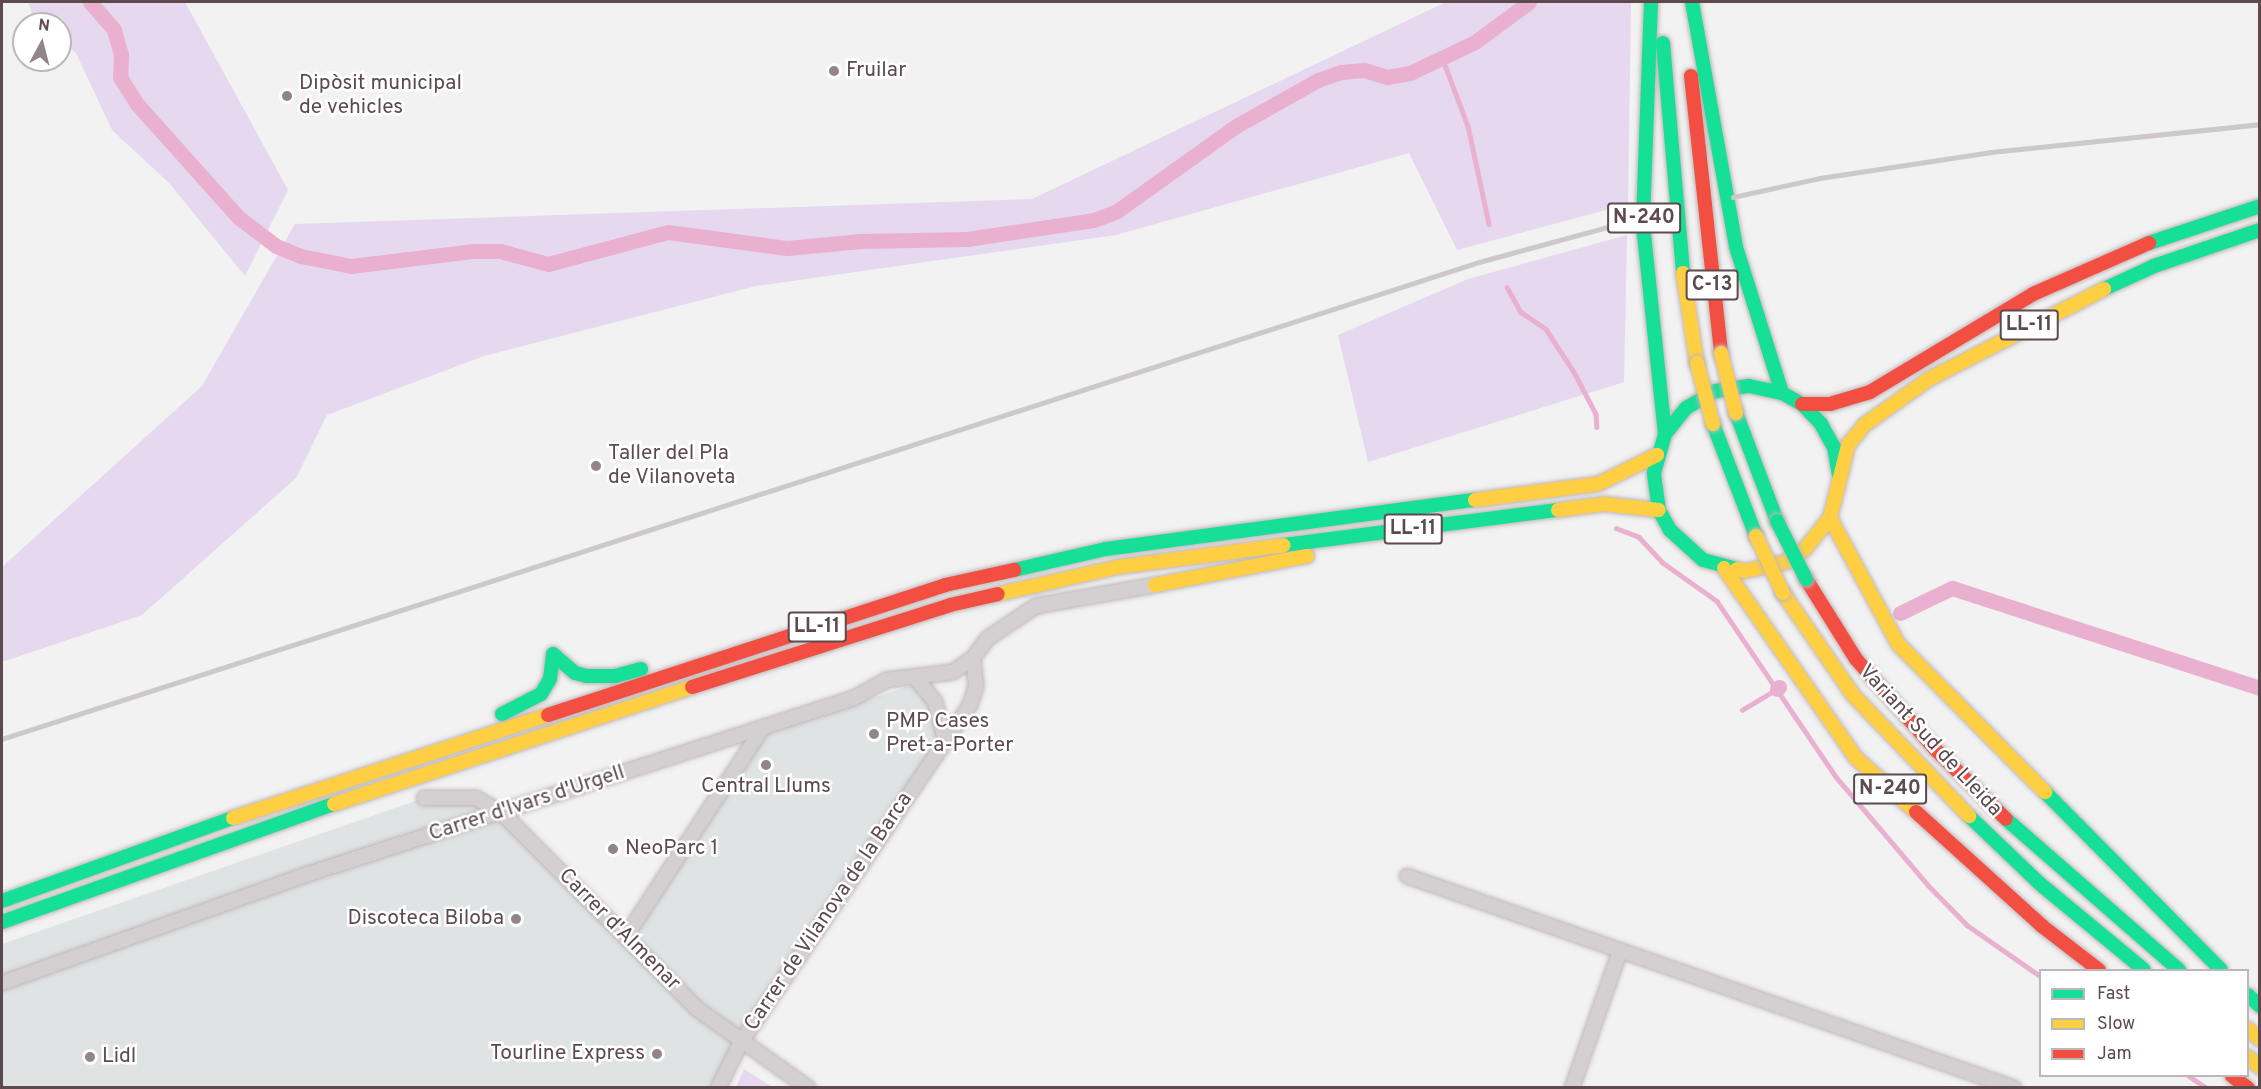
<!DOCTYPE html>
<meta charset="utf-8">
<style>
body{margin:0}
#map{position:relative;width:2261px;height:1089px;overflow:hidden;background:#f2f2f2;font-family:Overpass,sans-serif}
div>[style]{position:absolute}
.commercial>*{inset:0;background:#dfe3e4}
.green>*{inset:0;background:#e6d8ef}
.stream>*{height:4.5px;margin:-2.25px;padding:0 2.25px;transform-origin:2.25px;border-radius:2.25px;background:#eab0cf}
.canal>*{height:15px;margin:-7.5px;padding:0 7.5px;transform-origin:7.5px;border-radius:7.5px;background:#eab0cf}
.roads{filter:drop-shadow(0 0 2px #c0b7b9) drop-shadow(0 0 2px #c0b7b9)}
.street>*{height:14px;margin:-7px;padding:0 7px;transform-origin:7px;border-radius:7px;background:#d4d0d1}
.fast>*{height:14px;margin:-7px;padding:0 7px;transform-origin:7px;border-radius:7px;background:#16e098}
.slow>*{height:14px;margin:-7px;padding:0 7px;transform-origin:7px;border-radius:7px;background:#ffcf43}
.jam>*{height:14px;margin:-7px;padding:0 7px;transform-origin:7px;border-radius:7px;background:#f24e42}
.rail>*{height:4.5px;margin:-2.25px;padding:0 2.25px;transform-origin:2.25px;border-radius:2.25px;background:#cdc9ca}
.bridges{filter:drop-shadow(0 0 2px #c0b7b9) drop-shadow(0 0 2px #c0b7b9)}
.fast-bridge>*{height:14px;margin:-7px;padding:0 7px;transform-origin:7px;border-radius:7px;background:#16e098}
.slow-bridge>*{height:14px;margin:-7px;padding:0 7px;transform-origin:7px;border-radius:7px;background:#ffcf43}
.dots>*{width:16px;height:16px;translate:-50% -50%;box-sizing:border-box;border:3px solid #fff;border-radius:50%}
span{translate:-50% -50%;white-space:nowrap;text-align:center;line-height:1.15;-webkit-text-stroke:5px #fff;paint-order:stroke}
.shield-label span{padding:2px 4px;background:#fff;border:2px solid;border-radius:4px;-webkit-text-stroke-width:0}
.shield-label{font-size:20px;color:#5d4a4f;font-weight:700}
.poi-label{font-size:21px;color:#5d4a4f}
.left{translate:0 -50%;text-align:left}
.right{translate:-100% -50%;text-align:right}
.street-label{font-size:21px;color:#5d4a4f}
.frame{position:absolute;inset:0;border:3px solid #5d4a4f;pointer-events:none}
.legend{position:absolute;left:2039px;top:969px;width:210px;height:108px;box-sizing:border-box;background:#fff;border:2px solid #beb7b9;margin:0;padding:8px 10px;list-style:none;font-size:18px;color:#5d4a4f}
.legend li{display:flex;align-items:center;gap:12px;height:30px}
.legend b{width:30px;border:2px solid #beb7b9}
.north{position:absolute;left:12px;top:12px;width:60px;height:60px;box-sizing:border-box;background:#fff;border:2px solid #beb7b9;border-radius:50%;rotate:7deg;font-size:16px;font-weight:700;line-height:24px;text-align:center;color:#5d4a4f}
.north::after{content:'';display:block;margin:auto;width:21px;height:27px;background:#918588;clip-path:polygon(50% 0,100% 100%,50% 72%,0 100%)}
</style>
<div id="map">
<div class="commercial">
<i style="clip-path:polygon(922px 682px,945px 738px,716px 1087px,2px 1087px,2px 944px,424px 798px,476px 798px,627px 933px,753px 738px)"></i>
</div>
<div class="green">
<i style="clip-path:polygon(28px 2px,185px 2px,288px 190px,245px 276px,169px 183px,112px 130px,76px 53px,60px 41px,60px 24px,36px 24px)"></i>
<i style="clip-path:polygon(1446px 2px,1631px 2px,1628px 204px,1457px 250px,1409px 153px,1116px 235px,756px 286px,484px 356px,327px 415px,296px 478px,142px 615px,2px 662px,2px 567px,202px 386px,295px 224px,1032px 199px)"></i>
<i style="clip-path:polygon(1627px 235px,1624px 382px,1368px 462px,1338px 335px,1468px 279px)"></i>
<i style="clip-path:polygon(744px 1069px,772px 1087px,736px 1087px)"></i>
</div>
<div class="stream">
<i style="left:1442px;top:57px;width:74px;rotate:69.4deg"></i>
<i style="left:1468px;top:126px;width:100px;rotate:77.9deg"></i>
<i style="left:1507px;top:287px;width:29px;rotate:61deg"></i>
<i style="left:1521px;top:312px;width:30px;rotate:34deg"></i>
<i style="left:1546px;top:329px;width:51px;rotate:56.9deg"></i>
<i style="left:1574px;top:372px;width:47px;rotate:62.4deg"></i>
<i style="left:1596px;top:414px;width:13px;rotate:86deg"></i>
<i style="left:1616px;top:528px;width:25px;rotate:21deg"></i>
<i style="left:1639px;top:537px;width:34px;rotate:47deg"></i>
<i style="left:1662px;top:562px;width:67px;rotate:35.3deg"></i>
<i style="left:1717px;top:601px;width:214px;rotate:55.9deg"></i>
<i style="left:1837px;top:778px;width:140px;rotate:49.6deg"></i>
<i style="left:1928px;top:885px;width:56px;rotate:45.7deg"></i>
<i style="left:1967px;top:925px;width:89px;rotate:34.9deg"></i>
<i style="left:1742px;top:710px;width:41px;rotate:-31deg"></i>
<i style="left:2189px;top:1076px;width:22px;rotate:34deg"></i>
</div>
<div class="canal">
<i style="left:90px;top:2px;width:37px;rotate:49deg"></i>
<i style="left:114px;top:30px;width:25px;rotate:74deg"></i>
<i style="left:121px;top:54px;width:23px;rotate:92deg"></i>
<i style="left:120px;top:77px;width:32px;rotate:58deg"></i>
<i style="left:137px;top:104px;width:152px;rotate:48.2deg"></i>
<i style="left:238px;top:217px;width:48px;rotate:37.3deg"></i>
<i style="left:276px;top:246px;width:27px;rotate:22deg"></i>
<i style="left:301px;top:256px;width:51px;rotate:11.3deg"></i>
<i style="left:351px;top:266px;width:124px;rotate:-7deg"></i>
<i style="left:474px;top:251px;width:26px"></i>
<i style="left:500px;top:251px;width:50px;rotate:15.2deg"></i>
<i style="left:548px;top:264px;width:124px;rotate:-14.9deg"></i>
<i style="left:668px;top:232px;width:120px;rotate:7.7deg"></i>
<i style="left:787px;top:248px;width:74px;rotate:-5.4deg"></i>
<i style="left:861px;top:241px;width:106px;rotate:-1.1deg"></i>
<i style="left:967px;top:239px;width:128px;rotate:-8.5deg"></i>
<i style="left:1094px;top:220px;width:25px;rotate:-21deg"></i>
<i style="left:1117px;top:211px;width:146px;rotate:-35.5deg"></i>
<i style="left:1236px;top:126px;width:94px;rotate:-29.3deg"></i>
<i style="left:1318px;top:80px;width:24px;rotate:-19deg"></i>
<i style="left:1341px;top:72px;width:23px;rotate:-5deg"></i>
<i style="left:1364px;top:70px;width:24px;rotate:17deg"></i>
<i style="left:1387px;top:77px;width:23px;rotate:-10deg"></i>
<i style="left:1410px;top:73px;width:72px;rotate:-25.5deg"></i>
<i style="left:1475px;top:42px;width:67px;rotate:-36.5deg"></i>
<i style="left:1900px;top:613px;width:58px;rotate:-25.7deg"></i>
<i style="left:1952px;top:588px;width:324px;rotate:18deg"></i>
<i style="left:1777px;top:689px;width:3px;rotate:-45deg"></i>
</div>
<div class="roads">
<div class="street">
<i style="left:915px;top:677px;width:32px;rotate:51deg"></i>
<i style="left:935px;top:702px;width:38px;rotate:75deg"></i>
<i style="left:424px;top:798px;width:52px"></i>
<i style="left:476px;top:798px;width:30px;rotate:30deg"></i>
<i style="left:502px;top:813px;width:275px;rotate:45.1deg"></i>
<i style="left:696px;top:1008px;width:138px;rotate:35.5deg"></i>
<i style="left:1407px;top:876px;width:643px;rotate:19.25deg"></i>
<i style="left:626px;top:936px;width:248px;rotate:-56.7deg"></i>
<i style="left:2px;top:983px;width:322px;rotate:-19.6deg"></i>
<i style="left:305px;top:875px;width:577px;rotate:-17.87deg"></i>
<i style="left:854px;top:698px;width:37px;rotate:-29deg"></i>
<i style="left:886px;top:680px;width:67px;rotate:-6.8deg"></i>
<i style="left:953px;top:672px;width:24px;rotate:-35deg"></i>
<i style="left:973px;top:658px;width:25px;rotate:-53deg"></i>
<i style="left:988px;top:638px;width:58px;rotate:-33.7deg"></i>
<i style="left:1036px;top:606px;width:121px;rotate:-10deg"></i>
<i style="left:718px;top:1088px;width:51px;rotate:-63.4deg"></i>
<i style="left:741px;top:1042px;width:407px;rotate:-55.8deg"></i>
<i style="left:970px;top:705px;width:20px;rotate:-72deg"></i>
<i style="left:976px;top:686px;width:28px;rotate:-96deg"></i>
<i style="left:1572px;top:1088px;width:145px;rotate:-70.7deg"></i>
</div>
<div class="fast">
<i style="left:1651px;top:2px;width:223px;rotate:92.1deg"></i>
<i style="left:1643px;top:225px;width:210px;rotate:84deg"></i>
<i style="left:1692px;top:2px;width:249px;rotate:79.8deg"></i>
<i style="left:1736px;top:247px;width:153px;rotate:72.5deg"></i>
<i style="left:1663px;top:43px;width:231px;rotate:85deg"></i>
<i style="left:2149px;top:243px;width:117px;rotate:-18.4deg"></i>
<i style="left:2104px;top:289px;width:55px;rotate:-24.7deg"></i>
<i style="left:2154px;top:266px;width:112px;rotate:-18.8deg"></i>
<i style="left:1736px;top:413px;width:116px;rotate:69.2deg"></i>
<i style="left:1713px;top:424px;width:120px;rotate:69deg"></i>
<i style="left:1284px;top:545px;width:276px;rotate:-7.3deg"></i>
<i style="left:1737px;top:569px;width:35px;rotate:-165deg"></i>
<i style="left:1703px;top:560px;width:45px;rotate:-137.7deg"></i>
<i style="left:1670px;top:530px;width:23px;rotate:-119deg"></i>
<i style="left:1659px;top:510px;width:37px;rotate:-98deg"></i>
<i style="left:1654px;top:473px;width:41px;rotate:-74.2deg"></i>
<i style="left:1665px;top:434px;width:33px;rotate:-51deg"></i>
<i style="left:1686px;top:408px;width:34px;rotate:-30deg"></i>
<i style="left:1716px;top:391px;width:33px;rotate:-9deg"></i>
<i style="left:1749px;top:386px;width:34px;rotate:12deg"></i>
<i style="left:1782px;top:393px;width:23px;rotate:29deg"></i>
<i style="left:1802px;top:404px;width:28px;rotate:46deg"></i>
<i style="left:1821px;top:424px;width:26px;rotate:61deg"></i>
<i style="left:1834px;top:447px;width:27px;rotate:80deg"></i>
<i style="left:1014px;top:570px;width:94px;rotate:-12.9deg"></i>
<i style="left:1106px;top:549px;width:372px;rotate:-7.6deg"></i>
<i style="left:553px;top:654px;width:29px;rotate:41deg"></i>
<i style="left:575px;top:673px;width:11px;rotate:15deg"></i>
<i style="left:586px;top:676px;width:29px"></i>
<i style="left:615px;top:676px;width:27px;rotate:-15deg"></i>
<i style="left:502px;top:714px;width:44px;rotate:-27.1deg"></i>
<i style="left:541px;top:694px;width:17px;rotate:-59deg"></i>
<i style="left:550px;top:679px;width:25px;rotate:-83deg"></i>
<i style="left:2045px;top:792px;width:250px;rotate:45.3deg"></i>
<i style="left:1969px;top:816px;width:97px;rotate:43.7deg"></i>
<i style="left:2039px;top:883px;width:136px;rotate:39.6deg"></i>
<i style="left:2006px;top:819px;width:230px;rotate:41.1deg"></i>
<i style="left:2px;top:901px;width:245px;rotate:-19.8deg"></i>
<i style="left:2px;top:922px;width:352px;rotate:-19.6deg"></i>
<i style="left:2248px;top:995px;width:16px;rotate:43deg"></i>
</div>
<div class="slow">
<i style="left:1683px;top:273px;width:91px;rotate:81.2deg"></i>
<i style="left:1475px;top:500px;width:124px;rotate:-7.4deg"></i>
<i style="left:1598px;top:484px;width:66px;rotate:-26.2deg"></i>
<i style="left:1558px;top:510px;width:46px;rotate:-7.4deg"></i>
<i style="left:1604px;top:504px;width:55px;rotate:6.2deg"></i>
<i style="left:1830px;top:518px;width:143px;rotate:61.6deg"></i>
<i style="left:1898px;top:644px;width:209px;rotate:45.2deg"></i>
<i style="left:1724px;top:568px;width:231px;rotate:55.2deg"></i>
<i style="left:1856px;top:758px;width:81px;rotate:42deg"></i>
<i style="left:1737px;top:569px;width:8px;rotate:14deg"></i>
<i style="left:1745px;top:571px;width:42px;rotate:-12.4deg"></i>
<i style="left:1786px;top:562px;width:22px;rotate:-34deg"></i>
<i style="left:1804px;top:550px;width:41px;rotate:-50.9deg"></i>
<i style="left:1830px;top:518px;width:75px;rotate:-76.1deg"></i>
<i style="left:1848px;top:445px;width:26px;rotate:-51deg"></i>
<i style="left:1864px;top:425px;width:80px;rotate:-35.3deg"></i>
<i style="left:1929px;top:379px;width:197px;rotate:-27.2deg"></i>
<i style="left:1155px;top:585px;width:155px;rotate:-10.8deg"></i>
<i style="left:1783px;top:593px;width:124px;rotate:55.5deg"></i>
<i style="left:1853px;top:695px;width:168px;rotate:46.2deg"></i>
<i style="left:998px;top:594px;width:123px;rotate:-12.7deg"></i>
<i style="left:1118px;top:567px;width:167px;rotate:-7.5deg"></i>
<i style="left:334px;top:804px;width:377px;rotate:-18.1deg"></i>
<i style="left:233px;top:818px;width:331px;rotate:-18.1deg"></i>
<i style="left:2248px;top:1029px;width:16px;rotate:40deg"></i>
<i style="left:2248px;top:1057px;width:16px;rotate:40deg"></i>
</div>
<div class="jam">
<i style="left:1691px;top:76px;width:279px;rotate:83.8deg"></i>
<i style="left:1802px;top:404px;width:28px"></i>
<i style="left:1830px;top:404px;width:42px;rotate:-16.7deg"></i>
<i style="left:1870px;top:392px;width:190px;rotate:-31deg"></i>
<i style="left:2033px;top:294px;width:127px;rotate:-23.7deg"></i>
<i style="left:1806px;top:579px;width:94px;rotate:58deg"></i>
<i style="left:1856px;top:659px;width:121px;rotate:48.7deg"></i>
<i style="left:1936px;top:750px;width:98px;rotate:44.6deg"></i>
<i style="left:692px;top:687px;width:271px;rotate:-17.6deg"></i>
<i style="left:950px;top:605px;width:49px;rotate:-12.9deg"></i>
<i style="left:548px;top:715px;width:418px;rotate:-18.1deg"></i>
<i style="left:945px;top:585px;width:71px;rotate:-12.3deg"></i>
<i style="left:1916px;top:812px;width:170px;rotate:42.1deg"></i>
<i style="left:2042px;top:926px;width:72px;rotate:37.7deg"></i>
<i style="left:2232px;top:1076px;width:20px;rotate:37deg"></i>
</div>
</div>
<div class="rail">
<i style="left:1733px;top:197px;width:89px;rotate:-12.3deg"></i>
<i style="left:1820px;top:178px;width:173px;rotate:-8.6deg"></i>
<i style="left:1991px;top:152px;width:270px;rotate:-5.9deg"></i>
<i style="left:2px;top:739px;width:1552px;rotate:-17.9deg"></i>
<i style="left:1479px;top:262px;width:156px;rotate:-15.2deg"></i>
</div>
<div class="bridges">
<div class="fast-bridge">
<i style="left:1777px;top:521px;width:65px;rotate:63.4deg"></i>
</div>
<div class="slow-bridge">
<i style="left:1721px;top:353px;width:62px;rotate:76deg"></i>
<i style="left:1697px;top:363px;width:63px;rotate:75.3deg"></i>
<i style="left:1756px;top:536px;width:63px;rotate:64.7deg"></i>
</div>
</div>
<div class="dots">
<i style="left:834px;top:71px;background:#918588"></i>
<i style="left:287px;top:96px;background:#918588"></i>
<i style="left:596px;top:466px;background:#918588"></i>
<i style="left:874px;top:734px;background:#918588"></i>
<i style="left:766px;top:765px;background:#918588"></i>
<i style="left:613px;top:849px;background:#918588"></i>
<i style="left:516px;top:919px;background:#918588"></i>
<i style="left:657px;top:1054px;background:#918588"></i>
<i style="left:90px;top:1057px;background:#918588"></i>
</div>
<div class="shield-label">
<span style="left:1644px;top:218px">N-240</span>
<span style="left:1712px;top:285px">C-13</span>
<span style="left:2029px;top:325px">LL-11</span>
<span style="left:1413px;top:529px">LL-11</span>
<span style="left:817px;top:627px">LL-11</span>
<span style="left:1890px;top:789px">N-240</span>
</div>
<div class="poi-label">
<span class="left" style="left:846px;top:71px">Fruilar</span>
<span class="left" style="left:299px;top:96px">Dipòsit municipal<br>de vehicles</span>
<span class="left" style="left:608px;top:466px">Taller del Pla<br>de Vilanoveta</span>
<span class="left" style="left:886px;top:734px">PMP Cases<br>Pret-a-Porter</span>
<span style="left:766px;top:787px">Central Llums</span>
<span class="left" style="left:625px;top:849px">NeoParc 1</span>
<span class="right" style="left:504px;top:919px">Discoteca Biloba</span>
<span class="right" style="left:645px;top:1054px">Tourline Express</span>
<span class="left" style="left:102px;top:1057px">Lidl</span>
</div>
<div class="street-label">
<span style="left:1930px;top:741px;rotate:47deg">Variant Sud de Lleida</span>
<span style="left:527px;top:804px;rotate:-18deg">Carrer d'Ivars d'Urgell</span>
<span style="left:829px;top:912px;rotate:-56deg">Carrer de Vilanova de la Barca</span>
<span style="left:619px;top:930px;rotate:45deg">Carrer d'Almenar</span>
</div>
<div class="frame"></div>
<ul class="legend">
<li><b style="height:8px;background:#16e098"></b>Fast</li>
<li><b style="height:8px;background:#ffcf43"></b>Slow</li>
<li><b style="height:8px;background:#f24e42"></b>Jam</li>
</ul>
<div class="north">N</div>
</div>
